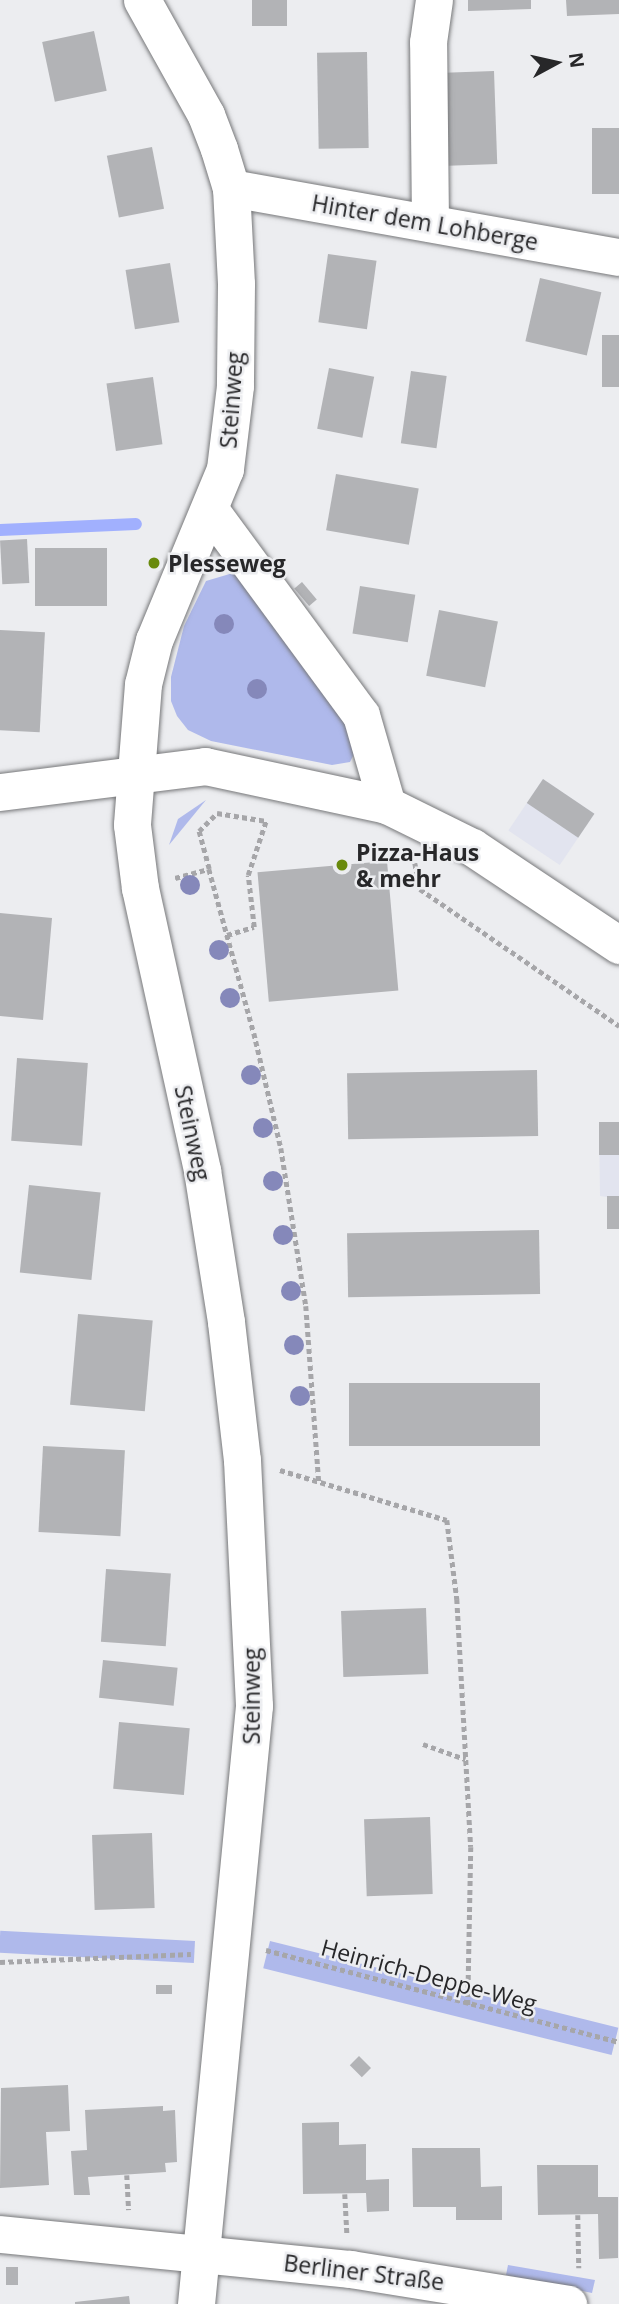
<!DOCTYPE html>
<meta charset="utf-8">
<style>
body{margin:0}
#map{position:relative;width:619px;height:2304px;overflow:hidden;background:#ecedf0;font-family:"Open Sans",sans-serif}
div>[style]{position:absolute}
.built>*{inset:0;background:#e2e4ef;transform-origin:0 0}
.green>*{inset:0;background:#afb9eb;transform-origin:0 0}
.stream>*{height:12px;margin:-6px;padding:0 6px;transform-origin:6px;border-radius:6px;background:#a1b0fe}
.building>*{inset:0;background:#b2b3b6;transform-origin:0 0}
.path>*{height:4.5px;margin-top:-2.25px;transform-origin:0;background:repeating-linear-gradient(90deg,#a6a6a9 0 5px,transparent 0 8.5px)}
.roads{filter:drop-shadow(0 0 2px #77787a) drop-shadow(0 0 2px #77787a)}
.minor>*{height:37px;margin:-18.5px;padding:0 18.5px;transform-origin:18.5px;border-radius:18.5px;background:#fff}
.trees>*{width:20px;height:20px;margin:-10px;border-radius:50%;background:#8588ba}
.dots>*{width:19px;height:19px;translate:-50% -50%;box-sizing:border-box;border:4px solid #ecedf0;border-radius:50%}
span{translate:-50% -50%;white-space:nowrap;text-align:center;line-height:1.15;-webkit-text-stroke:5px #ecedf0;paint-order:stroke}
.street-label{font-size:23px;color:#272729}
.poi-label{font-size:23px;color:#272729;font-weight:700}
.left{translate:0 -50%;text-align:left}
.north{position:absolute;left:521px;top:28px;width:70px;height:70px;-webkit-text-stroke:5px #ecedf0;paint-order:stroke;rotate:82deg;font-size:19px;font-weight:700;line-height:28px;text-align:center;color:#272729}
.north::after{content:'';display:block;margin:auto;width:24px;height:32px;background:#272729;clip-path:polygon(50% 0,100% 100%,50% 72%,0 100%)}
</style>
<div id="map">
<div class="built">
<i style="left:543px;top:779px;width:62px;height:62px;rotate:34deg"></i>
<i style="clip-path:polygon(619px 1122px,619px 1229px,608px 1229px,607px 1197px,600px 1196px,599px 1123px)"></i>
</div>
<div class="green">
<i style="clip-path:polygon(233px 573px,244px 578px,354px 727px,356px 750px,350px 762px,332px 765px,211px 741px,188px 730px,177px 716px,171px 701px,171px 677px,184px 626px,206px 581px)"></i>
<i style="clip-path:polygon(206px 800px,169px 845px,178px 819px)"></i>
<i style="left:195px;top:1941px;width:22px;height:195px;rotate:93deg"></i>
<i style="left:270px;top:1941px;width:359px;height:28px;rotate:14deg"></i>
<i style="clip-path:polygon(508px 2265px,595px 2280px,592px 2293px,506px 2275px)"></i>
</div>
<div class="stream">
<i style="left:0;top:530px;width:136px;rotate:-2.5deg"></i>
</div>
<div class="building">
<i style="left:252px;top:0;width:35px;height:26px"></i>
<i style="clip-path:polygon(468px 0,531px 0,531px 9px,468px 11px)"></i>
<i style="clip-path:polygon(566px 0,619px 0,619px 14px,567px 16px)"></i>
<i style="left:94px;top:31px;width:61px;height:53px;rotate:78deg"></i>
<i style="left:367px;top:52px;width:96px;height:50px;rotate:89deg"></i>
<i style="left:494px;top:71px;width:93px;height:49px;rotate:88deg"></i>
<i style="left:592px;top:128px;width:27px;height:66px"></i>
<i style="left:152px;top:147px;width:63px;height:46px;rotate:79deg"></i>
<i style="left:328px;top:254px;width:49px;height:69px;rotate:8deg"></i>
<i style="left:170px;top:263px;width:60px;height:45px;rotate:81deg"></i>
<i style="left:540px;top:278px;width:63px;height:65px;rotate:13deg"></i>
<i style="left:602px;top:335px;width:17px;height:52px"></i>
<i style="left:329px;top:368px;width:46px;height:62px;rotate:11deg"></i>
<i style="left:411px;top:371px;width:36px;height:73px;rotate:8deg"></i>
<i style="left:153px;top:377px;width:68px;height:47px;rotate:82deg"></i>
<i style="left:336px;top:474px;width:84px;height:57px;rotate:10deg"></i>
<i style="left:27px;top:539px;width:44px;height:27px;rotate:87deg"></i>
<i style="left:35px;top:548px;width:72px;height:58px"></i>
<i style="left:302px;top:582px;width:23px;height:10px;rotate:50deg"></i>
<i style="left:360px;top:586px;width:56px;height:48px;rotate:9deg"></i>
<i style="left:439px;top:610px;width:60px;height:67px;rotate:11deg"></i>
<i style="left:0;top:630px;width:45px;height:100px;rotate:3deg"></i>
<i style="left:543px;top:779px;width:62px;height:29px;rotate:34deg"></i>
<i style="left:387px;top:861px;width:130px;height:130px;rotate:85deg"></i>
<i style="clip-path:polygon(0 913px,52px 918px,43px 1020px,0 1016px)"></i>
<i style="left:17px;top:1058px;width:71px;height:83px;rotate:4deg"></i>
<i style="left:537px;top:1070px;width:66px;height:190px;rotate:89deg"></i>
<i style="left:619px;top:1122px;width:33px;height:20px;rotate:90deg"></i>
<i style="left:29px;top:1185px;width:72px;height:88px;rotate:6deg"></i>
<i style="left:607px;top:1196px;width:12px;height:33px"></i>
<i style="left:539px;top:1230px;width:64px;height:192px;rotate:89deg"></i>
<i style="left:78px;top:1314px;width:75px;height:91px;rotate:5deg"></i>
<i style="left:349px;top:1383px;width:191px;height:63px"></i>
<i style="left:43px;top:1446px;width:82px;height:86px;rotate:3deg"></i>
<i style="left:106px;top:1569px;width:65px;height:73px;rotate:4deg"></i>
<i style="left:426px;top:1608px;width:66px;height:85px;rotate:88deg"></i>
<i style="left:103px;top:1660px;width:75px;height:38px;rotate:6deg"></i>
<i style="left:119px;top:1722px;width:71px;height:67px;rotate:5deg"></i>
<i style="left:430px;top:1817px;width:77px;height:66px;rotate:88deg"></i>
<i style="left:152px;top:1833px;width:75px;height:60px;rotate:88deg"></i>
<i style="left:172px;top:1985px;width:9px;height:16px;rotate:90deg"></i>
<i style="left:359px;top:2056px;width:17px;height:13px;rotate:45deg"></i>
<i style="clip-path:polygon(68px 2085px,70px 2131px,46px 2132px,49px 2185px,0 2188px,1px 2088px)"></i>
<i style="clip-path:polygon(163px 2106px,163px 2111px,175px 2110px,177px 2162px,165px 2163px,166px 2172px,88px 2177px,90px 2195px,74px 2195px,71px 2151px,87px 2150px,85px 2110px)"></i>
<i style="clip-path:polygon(339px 2122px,339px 2145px,366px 2144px,366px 2180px,389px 2179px,389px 2211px,367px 2212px,366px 2193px,303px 2194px,302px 2123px)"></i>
<i style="clip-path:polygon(412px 2148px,480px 2148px,481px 2187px,502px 2186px,502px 2220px,456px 2220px,456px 2207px,413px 2207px)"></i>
<i style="clip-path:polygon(537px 2165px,598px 2165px,598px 2197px,618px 2197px,618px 2258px,599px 2259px,598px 2214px,538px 2215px)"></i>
<i style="left:18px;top:2267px;width:18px;height:12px;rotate:90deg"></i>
<i style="clip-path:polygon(129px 2296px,130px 2304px,75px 2304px,75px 2302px)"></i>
</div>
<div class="path">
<i style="left:415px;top:863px;width:26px;rotate:79deg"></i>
<i style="left:420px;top:889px;width:242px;rotate:34.5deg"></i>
<i style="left:209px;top:869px;width:39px;rotate:-105deg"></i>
<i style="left:199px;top:831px;width:25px;rotate:-45deg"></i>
<i style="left:217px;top:813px;width:50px;rotate:9.3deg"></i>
<i style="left:175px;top:878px;width:35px;rotate:-15deg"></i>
<i style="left:209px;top:869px;width:170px;rotate:74.7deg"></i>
<i style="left:254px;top:1033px;width:118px;rotate:76.8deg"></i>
<i style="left:281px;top:1148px;width:160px;rotate:81deg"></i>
<i style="left:306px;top:1306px;width:176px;rotate:85.8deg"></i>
<i style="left:227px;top:935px;width:28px;rotate:-17deg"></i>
<i style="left:254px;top:927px;width:52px;rotate:-96.6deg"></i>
<i style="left:248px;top:875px;width:57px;rotate:-71.6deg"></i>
<i style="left:280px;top:1470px;width:174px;rotate:16.7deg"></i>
<i style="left:447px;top:1520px;width:80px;rotate:82.8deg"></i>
<i style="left:457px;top:1599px;width:248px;rotate:86.8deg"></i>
<i style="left:471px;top:1847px;width:158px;rotate:91.1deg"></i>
<i style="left:423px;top:1744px;width:45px;rotate:19.7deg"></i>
<i style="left:266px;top:1950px;width:365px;rotate:14.6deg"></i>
<i style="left:0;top:1962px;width:191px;rotate:-2.4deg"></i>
<i style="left:127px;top:2175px;width:35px;rotate:87deg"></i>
<i style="left:345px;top:2194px;width:39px;rotate:87deg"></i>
<i style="left:578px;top:2215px;width:53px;rotate:88.9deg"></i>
</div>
<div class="roads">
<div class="minor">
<i style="left:142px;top:0;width:132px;rotate:60.9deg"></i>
<i style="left:206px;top:115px;width:36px;rotate:69deg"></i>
<i style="left:219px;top:149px;width:41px;rotate:72.9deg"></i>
<i style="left:231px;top:188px;width:96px;rotate:87deg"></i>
<i style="left:236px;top:284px;width:102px;rotate:90.6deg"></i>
<i style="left:235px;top:386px;width:84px;rotate:96.9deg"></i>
<i style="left:225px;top:469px;width:185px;rotate:112.5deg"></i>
<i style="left:154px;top:640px;width:45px;rotate:104deg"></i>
<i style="left:143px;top:684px;width:141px;rotate:94.5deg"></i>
<i style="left:132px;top:825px;width:64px;rotate:82.8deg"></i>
<i style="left:140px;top:888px;width:289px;rotate:77.6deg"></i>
<i style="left:202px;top:1170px;width:154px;rotate:81deg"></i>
<i style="left:226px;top:1322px;width:139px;rotate:83.4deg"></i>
<i style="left:242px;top:1460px;width:246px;rotate:87.2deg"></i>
<i style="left:254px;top:1706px;width:601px;rotate:95.54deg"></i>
<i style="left:231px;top:188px;width:394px;rotate:10.1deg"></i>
<i style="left:430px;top:223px;width:181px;rotate:-90.6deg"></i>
<i style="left:428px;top:42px;width:42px;rotate:-81.9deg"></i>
<i style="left:211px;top:511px;width:253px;rotate:53.7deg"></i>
<i style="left:361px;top:715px;width:94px;rotate:73.9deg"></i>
<i style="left:0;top:792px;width:207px;rotate:-7.2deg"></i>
<i style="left:205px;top:766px;width:186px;rotate:12.1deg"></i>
<i style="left:387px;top:805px;width:95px;rotate:26.3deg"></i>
<i style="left:472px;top:847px;width:177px;rotate:33.7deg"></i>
<i style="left:0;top:2234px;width:352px;rotate:5.7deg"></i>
<i style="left:350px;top:2269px;width:221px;rotate:9.1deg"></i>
</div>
</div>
<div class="trees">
<i style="left:224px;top:624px"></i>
<i style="left:257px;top:689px"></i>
<i style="left:190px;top:885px"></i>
<i style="left:219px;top:950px"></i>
<i style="left:230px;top:998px"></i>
<i style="left:251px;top:1075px"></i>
<i style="left:263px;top:1128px"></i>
<i style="left:273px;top:1181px"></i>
<i style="left:283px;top:1235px"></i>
<i style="left:291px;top:1291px"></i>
<i style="left:294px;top:1345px"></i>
<i style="left:300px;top:1396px"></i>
</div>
<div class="dots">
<i style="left:154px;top:563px;background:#698a0c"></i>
<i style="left:342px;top:865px;background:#698a0c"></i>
</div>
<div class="street-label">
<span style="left:425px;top:222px;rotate:10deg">Hinter dem Lohberge</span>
<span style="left:231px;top:400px;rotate:-86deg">Steinweg</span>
<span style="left:193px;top:1133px;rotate:78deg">Steinweg</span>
<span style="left:251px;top:1696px;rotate:-90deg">Steinweg</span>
<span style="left:429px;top:1975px;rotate:15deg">Heinrich-Deppe-Weg</span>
<span style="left:364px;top:2272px;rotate:7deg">Berliner Straße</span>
</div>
<div class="poi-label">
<span class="left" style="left:168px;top:563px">Plesseweg</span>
<span class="left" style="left:356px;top:865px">Pizza-Haus<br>&amp; mehr</span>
</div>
<div class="north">N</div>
</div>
